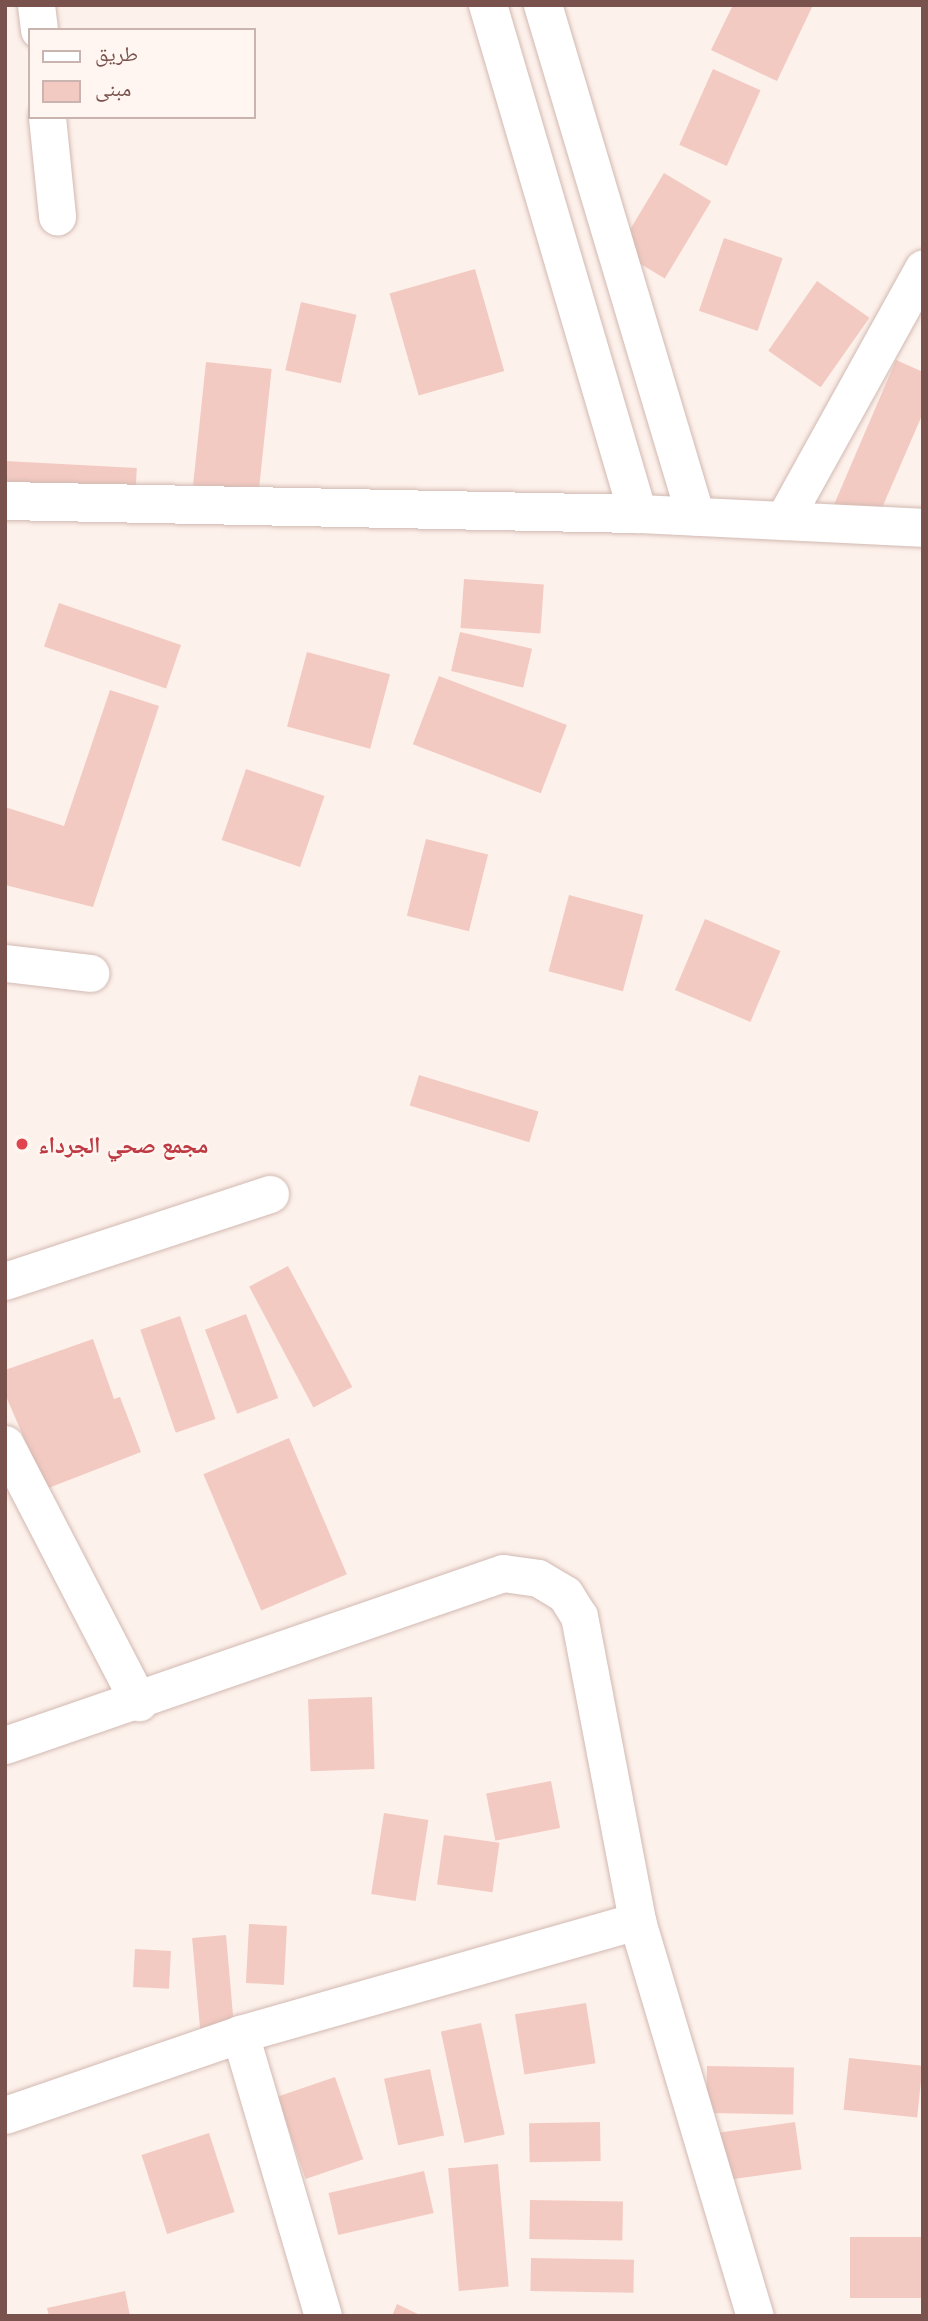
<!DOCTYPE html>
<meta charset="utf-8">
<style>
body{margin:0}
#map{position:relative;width:928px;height:2321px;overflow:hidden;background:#fdf1eb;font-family:"Open Sans","Noto Naskh Arabic",sans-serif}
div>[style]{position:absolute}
.building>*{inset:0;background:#f3cac2;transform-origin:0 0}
.roads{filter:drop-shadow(0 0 2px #d2b9b2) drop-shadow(0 0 2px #d2b9b2)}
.street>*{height:37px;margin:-18.5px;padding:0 18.5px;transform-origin:18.5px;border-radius:18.5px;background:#fff}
.secondary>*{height:38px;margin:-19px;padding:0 19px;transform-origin:19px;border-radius:19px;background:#fff}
.dots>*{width:19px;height:19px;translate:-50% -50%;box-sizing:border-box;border:4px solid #fff6f1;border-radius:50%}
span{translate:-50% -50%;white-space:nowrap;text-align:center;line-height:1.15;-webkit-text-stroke:5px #fff6f1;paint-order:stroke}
.health-label{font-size:23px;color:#be3a42;font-weight:700}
.left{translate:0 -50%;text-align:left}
.frame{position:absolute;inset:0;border:7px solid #79524d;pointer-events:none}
.legend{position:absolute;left:28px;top:28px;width:228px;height:91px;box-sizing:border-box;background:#fff6f1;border:2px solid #c9b4af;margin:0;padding:9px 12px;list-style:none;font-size:21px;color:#79524d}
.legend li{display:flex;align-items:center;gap:14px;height:35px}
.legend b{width:35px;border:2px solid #c9b4af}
</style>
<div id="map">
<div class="building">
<i style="clip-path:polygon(733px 5px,813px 5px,777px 81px,711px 50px)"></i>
<i style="left:713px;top:69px;width:52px;height:83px;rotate:24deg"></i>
<i style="left:664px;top:173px;width:55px;height:90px;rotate:31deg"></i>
<i style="left:724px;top:238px;width:62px;height:77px;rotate:19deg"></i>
<i style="left:475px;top:269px;width:106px;height:89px;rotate:74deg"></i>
<i style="left:817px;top:281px;width:64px;height:85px;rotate:35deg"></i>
<i style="left:301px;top:302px;width:57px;height:70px;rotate:13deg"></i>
<i style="clip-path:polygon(896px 360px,923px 372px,923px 413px,869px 538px,827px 521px)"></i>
<i style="left:206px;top:362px;width:66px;height:124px;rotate:6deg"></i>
<i style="left:5px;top:461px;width:132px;height:25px;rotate:3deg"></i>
<i style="left:464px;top:579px;width:80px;height:49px;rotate:4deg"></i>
<i style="left:59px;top:603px;width:129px;height:46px;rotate:19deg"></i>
<i style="left:460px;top:632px;width:74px;height:40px;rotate:13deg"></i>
<i style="left:307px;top:652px;width:86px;height:77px;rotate:15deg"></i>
<i style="left:439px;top:676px;width:137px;height:73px;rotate:21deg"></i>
<i style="clip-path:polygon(110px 690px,159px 706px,93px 907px,5px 885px,5px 807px,64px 826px)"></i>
<i style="left:246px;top:769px;width:83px;height:75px;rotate:19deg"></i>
<i style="left:426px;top:839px;width:64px;height:79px;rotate:14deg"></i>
<i style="left:569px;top:895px;width:77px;height:79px;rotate:15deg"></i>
<i style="left:705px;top:919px;width:82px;height:77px;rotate:23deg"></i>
<i style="left:419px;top:1075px;width:125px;height:32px;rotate:17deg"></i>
<i style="left:288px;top:1266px;width:137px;height:44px;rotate:62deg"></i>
<i style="left:246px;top:1314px;width:90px;height:44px;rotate:69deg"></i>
<i style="left:180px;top:1316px;width:109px;height:42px;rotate:71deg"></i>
<i style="clip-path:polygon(93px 1339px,114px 1399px,120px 1397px,141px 1452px,46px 1489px,5px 1394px,5px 1370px)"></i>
<i style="left:289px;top:1438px;width:148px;height:93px;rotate:67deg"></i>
<i style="left:372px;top:1697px;width:72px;height:64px;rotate:88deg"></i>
<i style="left:551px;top:1781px;width:48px;height:66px;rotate:79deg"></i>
<i style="left:384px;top:1813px;width:45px;height:82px;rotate:9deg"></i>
<i style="left:444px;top:1835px;width:56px;height:50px;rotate:8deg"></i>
<i style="left:249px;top:1924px;width:38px;height:59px;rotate:3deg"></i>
<i style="left:226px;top:1935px;width:96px;height:34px;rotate:85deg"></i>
<i style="left:135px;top:1949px;width:36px;height:38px;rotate:3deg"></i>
<i style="left:586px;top:2003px;width:61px;height:72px;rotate:81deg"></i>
<i style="left:481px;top:2023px;width:114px;height:41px;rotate:78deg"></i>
<i style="left:849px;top:2058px;width:74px;height:52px;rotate:6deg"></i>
<i style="left:707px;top:2066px;width:87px;height:47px;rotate:1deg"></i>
<i style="left:430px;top:2069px;width:68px;height:47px;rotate:78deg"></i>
<i style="left:335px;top:2077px;width:87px;height:61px;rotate:71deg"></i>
<i style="left:600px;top:2122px;width:39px;height:71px;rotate:89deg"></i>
<i style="left:795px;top:2122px;width:48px;height:81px;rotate:82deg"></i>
<i style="left:209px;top:2133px;width:83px;height:71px;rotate:72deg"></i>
<i style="left:498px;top:2164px;width:123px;height:50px;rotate:85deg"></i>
<i style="left:424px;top:2171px;width:43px;height:98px;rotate:77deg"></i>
<i style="left:530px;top:2200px;width:93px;height:39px;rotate:1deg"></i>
<i style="left:850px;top:2237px;width:73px;height:61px"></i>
<i style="left:531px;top:2258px;width:103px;height:33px;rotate:1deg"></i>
<i style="clip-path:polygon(125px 2291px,130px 2316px,49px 2316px,47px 2308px)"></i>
<i style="clip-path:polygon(397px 2304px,422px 2316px,392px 2316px)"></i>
</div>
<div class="roads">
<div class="street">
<i style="left:36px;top:5px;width:25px;rotate:83deg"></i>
<i style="left:47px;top:117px;width:100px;rotate:84.2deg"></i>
<i style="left:783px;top:521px;width:289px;rotate:-61deg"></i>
<i style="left:5px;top:963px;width:86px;rotate:6.7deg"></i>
<i style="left:5px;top:1281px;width:279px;rotate:-18.2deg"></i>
<i style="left:5px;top:1444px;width:291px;rotate:62.6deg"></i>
<i style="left:5px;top:1745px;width:527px;rotate:-19.05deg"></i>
<i style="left:503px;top:1573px;width:35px;rotate:8deg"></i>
<i style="left:538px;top:1578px;width:31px;rotate:31deg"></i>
<i style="left:565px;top:1594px;width:26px;rotate:58deg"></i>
<i style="left:579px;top:1616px;width:310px;rotate:79.2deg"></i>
<i style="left:637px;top:1921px;width:412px;rotate:73.4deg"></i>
<i style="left:5px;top:2115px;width:249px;rotate:-19deg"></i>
<i style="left:323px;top:2316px;width:294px;rotate:-106.4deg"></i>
<i style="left:240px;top:2034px;width:413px;rotate:-15.9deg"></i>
</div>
<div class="secondary">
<i style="left:488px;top:5px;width:531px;rotate:73.58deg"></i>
<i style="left:543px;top:5px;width:534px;rotate:73.36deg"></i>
<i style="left:5px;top:501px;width:633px;rotate:1.18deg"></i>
<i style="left:638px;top:514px;width:285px;rotate:2.8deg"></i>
</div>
</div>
<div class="dots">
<i style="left:22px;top:1144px;background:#e0444e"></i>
</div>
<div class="health-label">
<span class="left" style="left:38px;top:1144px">مجمع صحي الجرداء</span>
</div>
<div class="frame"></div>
<ul class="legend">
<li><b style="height:9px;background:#fff"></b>طريق</li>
<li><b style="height:19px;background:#f3cac2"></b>مبنى</li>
</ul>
</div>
